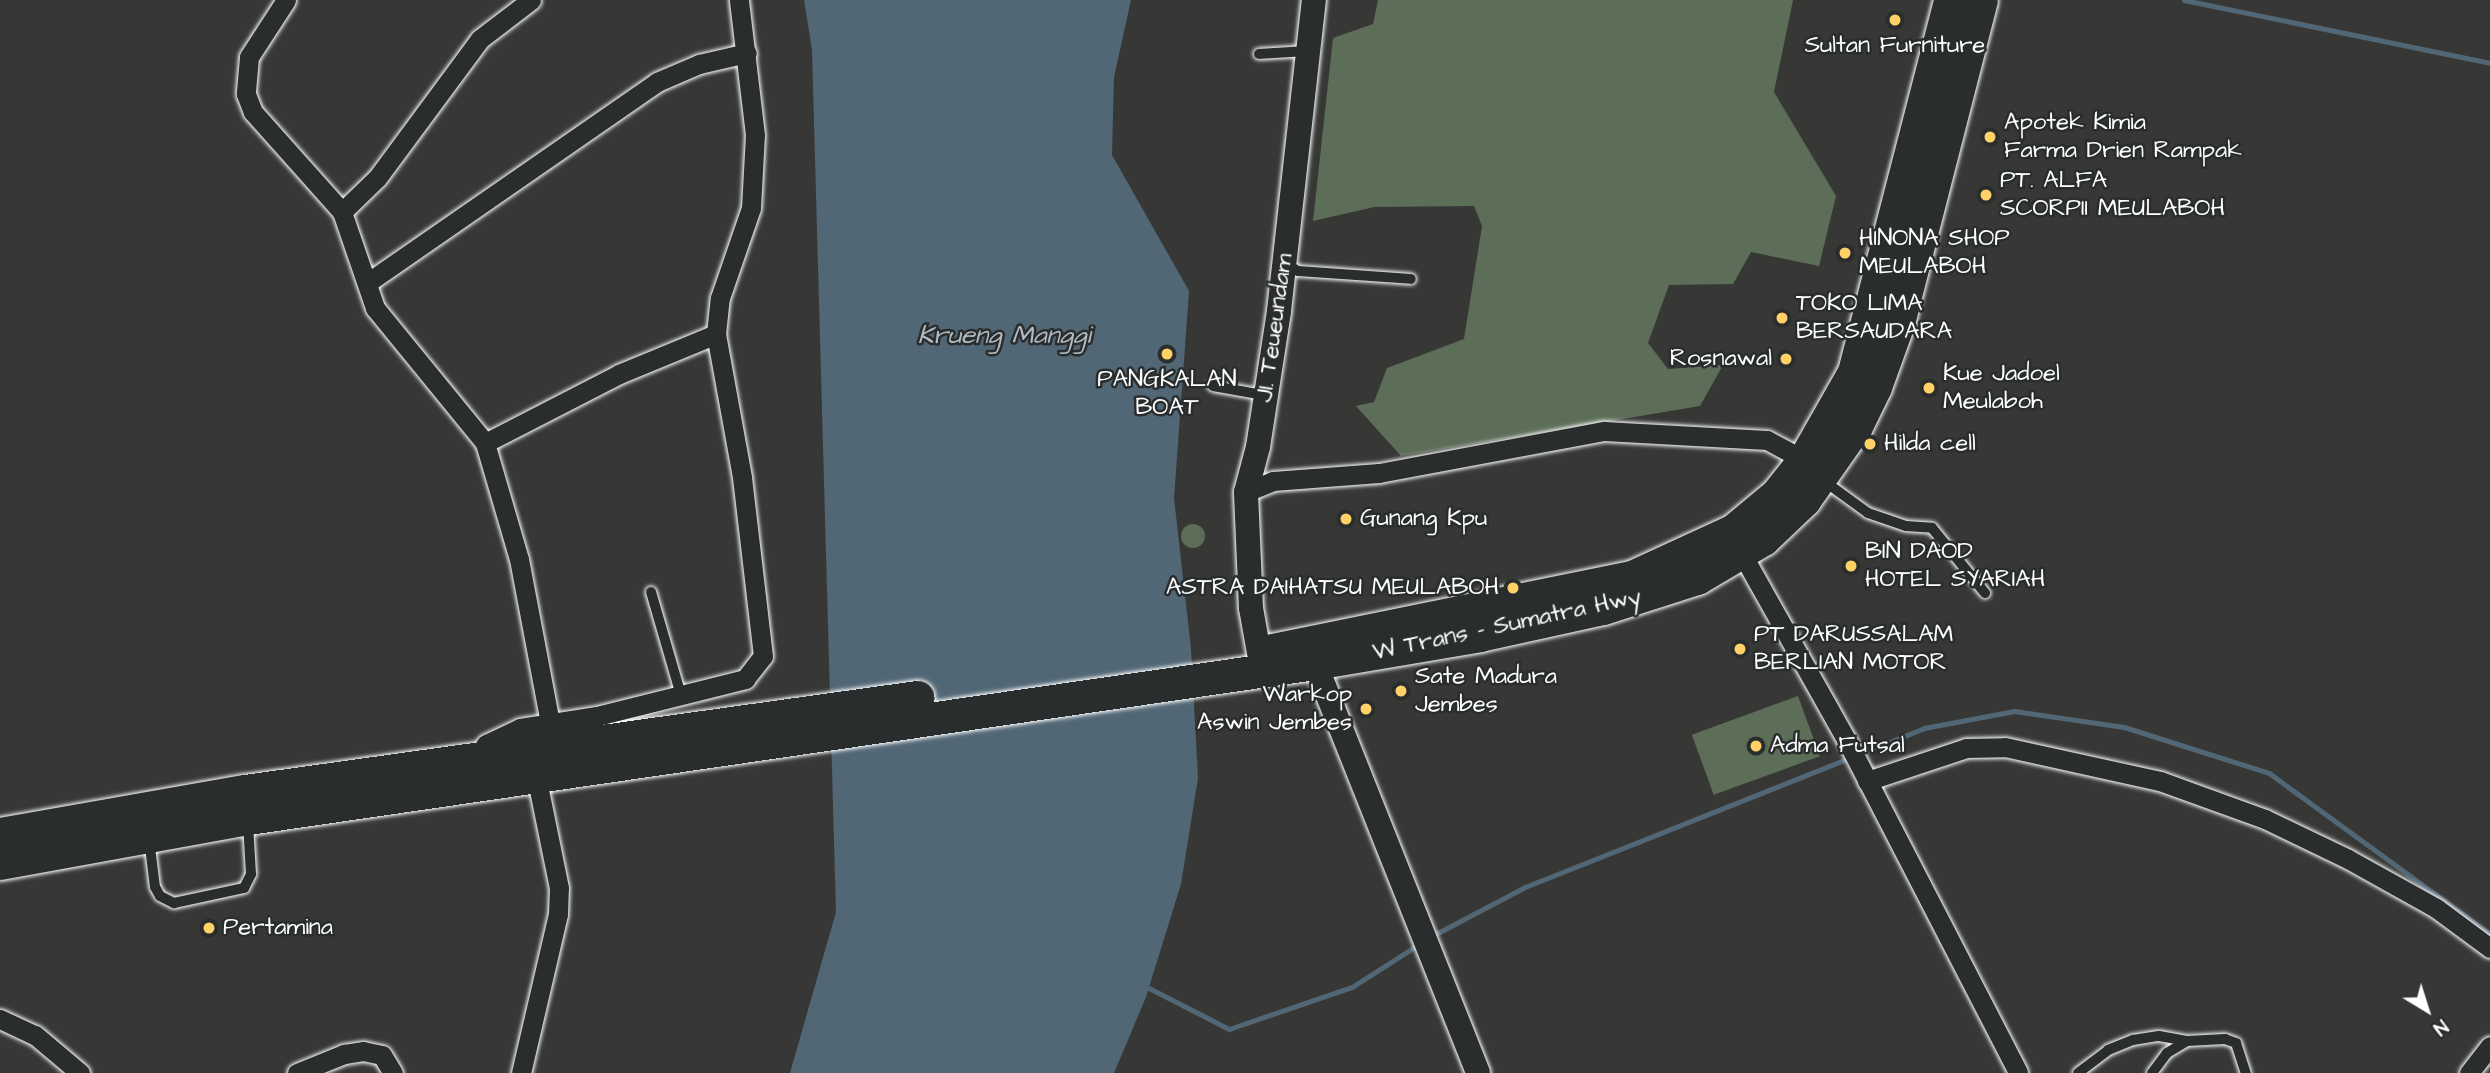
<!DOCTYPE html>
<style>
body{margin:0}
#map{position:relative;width:2490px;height:1073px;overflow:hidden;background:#373836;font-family:"Architects Daughter",sans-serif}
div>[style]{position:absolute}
.green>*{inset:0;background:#5c6e58;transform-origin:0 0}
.round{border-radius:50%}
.water>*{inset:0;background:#526776}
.stream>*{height:5px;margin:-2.5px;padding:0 2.5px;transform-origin:2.5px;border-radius:2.5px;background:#526776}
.roads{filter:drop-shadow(0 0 2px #fff) drop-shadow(0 0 2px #fff)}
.service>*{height:10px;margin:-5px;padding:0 5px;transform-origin:5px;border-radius:5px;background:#2a2d2e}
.minor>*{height:19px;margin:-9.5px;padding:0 9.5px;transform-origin:9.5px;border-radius:9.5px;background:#2a2d2e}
.tertiary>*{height:24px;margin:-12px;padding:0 12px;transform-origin:12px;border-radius:12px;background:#2a2d2e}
.trunk>*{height:33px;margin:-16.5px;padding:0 16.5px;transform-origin:16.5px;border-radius:16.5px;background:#2a2d2e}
.dots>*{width:19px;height:19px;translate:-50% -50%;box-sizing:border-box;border:4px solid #2a2d2e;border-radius:50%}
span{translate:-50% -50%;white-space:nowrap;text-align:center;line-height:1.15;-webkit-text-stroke:5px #2a2d2e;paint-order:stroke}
.poi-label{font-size:24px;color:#fff}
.left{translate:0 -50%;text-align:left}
.right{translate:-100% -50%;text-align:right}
.street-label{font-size:24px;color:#fff}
.water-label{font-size:26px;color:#b1bbc1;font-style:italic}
.north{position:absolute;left:2392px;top:975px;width:70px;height:70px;-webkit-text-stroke:5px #2a2d2e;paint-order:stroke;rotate:142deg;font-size:19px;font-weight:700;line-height:28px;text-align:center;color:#fff}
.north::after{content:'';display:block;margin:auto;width:24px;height:32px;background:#fff;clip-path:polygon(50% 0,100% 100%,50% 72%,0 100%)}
</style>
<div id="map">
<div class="green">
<i style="clip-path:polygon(1378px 0,1793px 0,1774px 92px,1836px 196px,1819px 266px,1751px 252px,1733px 284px,1669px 285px,1648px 343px,1668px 369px,1723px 365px,1700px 406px,1401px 456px,1356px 406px,1374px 402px,1387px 368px,1464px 339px,1482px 226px,1474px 206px,1374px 207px,1313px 221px,1333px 38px,1373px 24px)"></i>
<i class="round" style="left:1181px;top:524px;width:24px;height:24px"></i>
<i style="left:1798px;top:696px;width:64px;height:113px;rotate:70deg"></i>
</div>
<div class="water">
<i style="clip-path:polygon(804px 0,1131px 0,1114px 77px,1112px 155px,1189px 291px,1174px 498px,1191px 649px,1198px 778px,1181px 884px,1146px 997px,1114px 1073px,790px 1073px,836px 912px,812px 50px)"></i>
</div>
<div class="stream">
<i style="left:2184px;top:0;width:312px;rotate:11.6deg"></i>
<i style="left:1430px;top:937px;width:107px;rotate:-27.8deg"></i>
<i style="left:1525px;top:887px;width:430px;rotate:-21.7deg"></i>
<i style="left:1924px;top:728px;width:92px;rotate:-10.7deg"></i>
<i style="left:2014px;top:711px;width:111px;rotate:8.3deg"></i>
<i style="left:2124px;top:727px;width:152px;rotate:17.6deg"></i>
<i style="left:2269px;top:773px;width:273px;rotate:36.1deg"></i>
<i style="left:1143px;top:985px;width:97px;rotate:27.1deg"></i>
<i style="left:1229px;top:1029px;width:130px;rotate:-18.9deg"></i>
<i style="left:1352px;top:987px;width:80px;rotate:-32.7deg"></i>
</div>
<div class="roads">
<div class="service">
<i style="left:1259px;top:54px;width:47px;rotate:-3.7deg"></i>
<i style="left:1285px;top:263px;width:15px;rotate:32deg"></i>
<i style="left:1298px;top:271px;width:113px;rotate:4deg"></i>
<i style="left:1213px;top:386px;width:46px;rotate:10.1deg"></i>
<i style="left:1258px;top:394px;width:9px;rotate:72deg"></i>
<i style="left:1824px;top:481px;width:54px;rotate:36deg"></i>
<i style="left:1868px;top:513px;width:40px;rotate:18.9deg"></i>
<i style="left:1906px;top:526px;width:26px;rotate:4deg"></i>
<i style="left:1932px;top:528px;width:84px;rotate:50.8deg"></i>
<i style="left:651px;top:592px;width:107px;rotate:73.8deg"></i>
<i style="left:149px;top:839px;width:48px;rotate:82.9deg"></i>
<i style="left:155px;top:887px;width:10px;rotate:61deg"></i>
<i style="left:160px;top:896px;width:16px;rotate:27deg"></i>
<i style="left:174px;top:903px;width:72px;rotate:-12.1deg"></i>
<i style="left:244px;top:888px;width:16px;rotate:-63deg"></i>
<i style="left:251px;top:874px;width:51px;rotate:-93.4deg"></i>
<i style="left:2078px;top:1073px;width:38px;rotate:-37deg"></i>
<i style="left:2108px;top:1050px;width:27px;rotate:-22deg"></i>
<i style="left:2133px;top:1040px;width:26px;rotate:-9deg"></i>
<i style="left:2159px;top:1036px;width:28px;rotate:10deg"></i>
<i style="left:2152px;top:1073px;width:25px;rotate:-53deg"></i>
<i style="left:2167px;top:1053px;width:23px;rotate:-31deg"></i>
<i style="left:2187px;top:1041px;width:38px;rotate:-3deg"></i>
<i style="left:2225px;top:1039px;width:12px;rotate:20deg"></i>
<i style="left:2236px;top:1043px;width:32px;rotate:72deg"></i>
</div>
<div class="minor">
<i style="left:286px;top:0;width:68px;rotate:123deg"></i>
<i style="left:249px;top:57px;width:37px;rotate:95deg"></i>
<i style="left:246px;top:94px;width:19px;rotate:69deg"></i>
<i style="left:253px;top:112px;width:134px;rotate:48.3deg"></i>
<i style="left:531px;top:0;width:64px;rotate:142.6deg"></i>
<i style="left:480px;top:39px;width:173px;rotate:126.5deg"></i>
<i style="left:377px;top:178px;width:49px;rotate:135.8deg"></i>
<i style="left:342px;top:212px;width:102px;rotate:71deg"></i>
<i style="left:375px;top:308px;width:174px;rotate:50.8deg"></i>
<i style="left:485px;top:443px;width:121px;rotate:73.7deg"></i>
<i style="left:519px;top:559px;width:167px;rotate:79.3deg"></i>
<i style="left:367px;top:283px;width:353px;rotate:-34.7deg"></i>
<i style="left:657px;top:82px;width:46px;rotate:-23.2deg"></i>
<i style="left:699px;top:64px;width:49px;rotate:-12.9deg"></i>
<i style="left:485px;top:443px;width:151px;rotate:-27.2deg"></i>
<i style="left:619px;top:374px;width:105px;rotate:-22.4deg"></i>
<i style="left:1246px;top:492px;width:29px;rotate:-22deg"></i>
<i style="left:1273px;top:481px;width:106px;rotate:-4.3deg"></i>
<i style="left:1379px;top:473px;width:229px;rotate:-10.6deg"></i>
<i style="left:1604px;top:431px;width:163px;rotate:3.2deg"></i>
<i style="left:1767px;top:440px;width:42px;rotate:28.4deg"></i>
<i style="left:1742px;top:554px;width:214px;rotate:60.7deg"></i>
<i style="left:1847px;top:741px;width:373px;rotate:62.7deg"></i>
<i style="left:478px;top:756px;width:14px;rotate:-56deg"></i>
<i style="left:486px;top:744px;width:38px;rotate:-25deg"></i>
<i style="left:520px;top:728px;width:78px;rotate:-8.9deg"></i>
<i style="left:597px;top:716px;width:153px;rotate:-14deg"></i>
<i style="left:745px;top:679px;width:29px;rotate:-52deg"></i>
<i style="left:763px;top:656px;width:180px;rotate:-96.7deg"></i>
<i style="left:742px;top:477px;width:145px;rotate:-100.3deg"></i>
<i style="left:716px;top:334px;width:36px;rotate:-84deg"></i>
<i style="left:720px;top:298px;width:95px;rotate:-71deg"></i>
<i style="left:751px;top:208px;width:73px;rotate:-86.9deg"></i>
<i style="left:755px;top:135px;width:136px;rotate:-96.8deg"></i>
<i style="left:1867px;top:781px;width:104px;rotate:-18.4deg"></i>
<i style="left:1966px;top:748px;width:39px;rotate:-1deg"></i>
<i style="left:2005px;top:747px;width:159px;rotate:12.4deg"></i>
<i style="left:2160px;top:781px;width:112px;rotate:19.9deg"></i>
<i style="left:2265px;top:819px;width:92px;rotate:25.7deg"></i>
<i style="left:2348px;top:859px;width:101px;rotate:29.1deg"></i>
<i style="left:2436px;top:908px;width:67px;rotate:36.5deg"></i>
<i style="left:0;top:1019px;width:38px;rotate:25deg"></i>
<i style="left:35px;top:1035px;width:59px;rotate:40.2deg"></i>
<i style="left:297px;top:1073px;width:51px;rotate:-22deg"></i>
<i style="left:344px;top:1054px;width:19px;rotate:-9deg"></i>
<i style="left:363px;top:1051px;width:19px;rotate:12deg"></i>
<i style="left:382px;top:1055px;width:21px;rotate:59deg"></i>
<i style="left:521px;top:1073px;width:163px;rotate:-76.9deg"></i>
<i style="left:558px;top:914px;width:26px;rotate:-88deg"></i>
<i style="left:559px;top:888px;width:115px;rotate:-101.5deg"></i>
<i style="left:2469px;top:1073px;width:34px;rotate:-52deg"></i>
</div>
<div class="tertiary">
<i style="left:1259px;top:653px;width:46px;rotate:-100.1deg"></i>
<i style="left:1251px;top:608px;width:116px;rotate:-92.5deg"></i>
<i style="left:1246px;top:492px;width:47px;rotate:-75.1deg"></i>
<i style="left:1258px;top:447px;width:138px;rotate:-81.2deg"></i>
<i style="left:1279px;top:311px;width:313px;rotate:-83.6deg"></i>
<i style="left:1315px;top:663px;width:441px;rotate:68.3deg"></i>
</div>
<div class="trunk">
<i style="left:1268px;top:651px;width:371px;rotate:-11.5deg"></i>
<i style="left:1632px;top:577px;width:112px;rotate:-24.7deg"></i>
<i style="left:1734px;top:530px;width:56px;rotate:-39.9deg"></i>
<i style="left:1777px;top:494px;width:43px;rotate:-51.5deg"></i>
<i style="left:1804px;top:460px;width:101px;rotate:-60.4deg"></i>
<i style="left:1854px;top:372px;width:384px;rotate:-75.5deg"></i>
<i style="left:0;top:834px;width:249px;rotate:-10deg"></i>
<i style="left:245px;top:791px;width:679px;rotate:-7.96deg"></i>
<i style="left:0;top:863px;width:252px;rotate:-10.3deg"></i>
<i style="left:248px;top:818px;width:1078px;rotate:-8.27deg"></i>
<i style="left:1315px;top:663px;width:167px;rotate:-9.6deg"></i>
<i style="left:1480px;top:635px;width:126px;rotate:-12.4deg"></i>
<i style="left:1603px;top:608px;width:99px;rotate:-17.7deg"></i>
<i style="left:1697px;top:578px;width:77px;rotate:-30.6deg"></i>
<i style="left:1763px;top:539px;width:57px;rotate:-43.6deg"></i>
<i style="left:1804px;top:500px;width:90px;rotate:-54.9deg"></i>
<i style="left:1856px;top:426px;width:43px;rotate:-64deg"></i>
<i style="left:1875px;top:387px;width:68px;rotate:-70.2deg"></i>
<i style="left:1898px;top:323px;width:333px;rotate:-75.6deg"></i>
</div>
</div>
<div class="dots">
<i style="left:1895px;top:20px;background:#ffd166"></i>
<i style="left:1990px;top:137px;background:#ffd166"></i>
<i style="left:1986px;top:195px;background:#ffd166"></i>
<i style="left:1845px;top:253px;background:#ffd166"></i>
<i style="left:1782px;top:318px;background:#ffd166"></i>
<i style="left:1167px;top:354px;background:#ffd166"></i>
<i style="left:1786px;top:359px;background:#ffd166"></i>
<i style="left:1929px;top:388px;background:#ffd166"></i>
<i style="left:1870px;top:444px;background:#ffd166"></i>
<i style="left:1346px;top:519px;background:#ffd166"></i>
<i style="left:1851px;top:566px;background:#ffd166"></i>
<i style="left:1513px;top:588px;background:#ffd166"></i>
<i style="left:1740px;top:649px;background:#ffd166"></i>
<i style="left:1401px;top:691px;background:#ffd166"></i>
<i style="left:1366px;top:709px;background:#ffd166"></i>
<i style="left:1756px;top:746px;background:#ffd166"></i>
<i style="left:209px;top:928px;background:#ffd166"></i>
</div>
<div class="poi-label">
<span style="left:1895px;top:46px">Sultan Furniture</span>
<span class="left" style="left:2004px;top:137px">Apotek Kimia<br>Farma Drien Rampak</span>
<span class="left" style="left:2000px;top:195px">PT. ALFA<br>SCORPII MEULABOH</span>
<span class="left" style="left:1859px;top:253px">HINONA SHOP<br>MEULABOH</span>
<span class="left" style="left:1796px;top:318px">TOKO LIMA<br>BERSAUDARA</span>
<span class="right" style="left:1772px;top:359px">Rosnawal</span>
<span class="left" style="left:1943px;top:388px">Kue Jadoel<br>Meulaboh</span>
<span style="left:1167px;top:394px">PANGKALAN<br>BOAT</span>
<span class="left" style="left:1884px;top:444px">Hilda cell</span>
<span class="left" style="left:1360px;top:519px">Gunang Kpu</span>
<span class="left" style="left:1865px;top:566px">BIN DAOD<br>HOTEL SYARIAH</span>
<span class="right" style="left:1499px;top:588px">ASTRA DAIHATSU MEULABOH</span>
<span class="left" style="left:1754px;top:649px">PT DARUSSALAM<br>BERLIAN MOTOR</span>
<span class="left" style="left:1415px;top:691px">Sate Madura<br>Jembes</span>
<span class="right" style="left:1352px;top:709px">Warkop<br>Aswin Jembes</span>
<span class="left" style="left:1770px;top:746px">Adma Futsal</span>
<span class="left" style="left:223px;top:928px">Pertamina</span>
</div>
<div class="street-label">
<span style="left:1275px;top:328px;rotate:-82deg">JI. Teueundam</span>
<span style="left:1507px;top:625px;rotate:-12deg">W Trans - Sumatra Hwy</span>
</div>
<div class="water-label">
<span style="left:1004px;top:336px">Krueng Manggi</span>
</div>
<div class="north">N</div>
</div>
